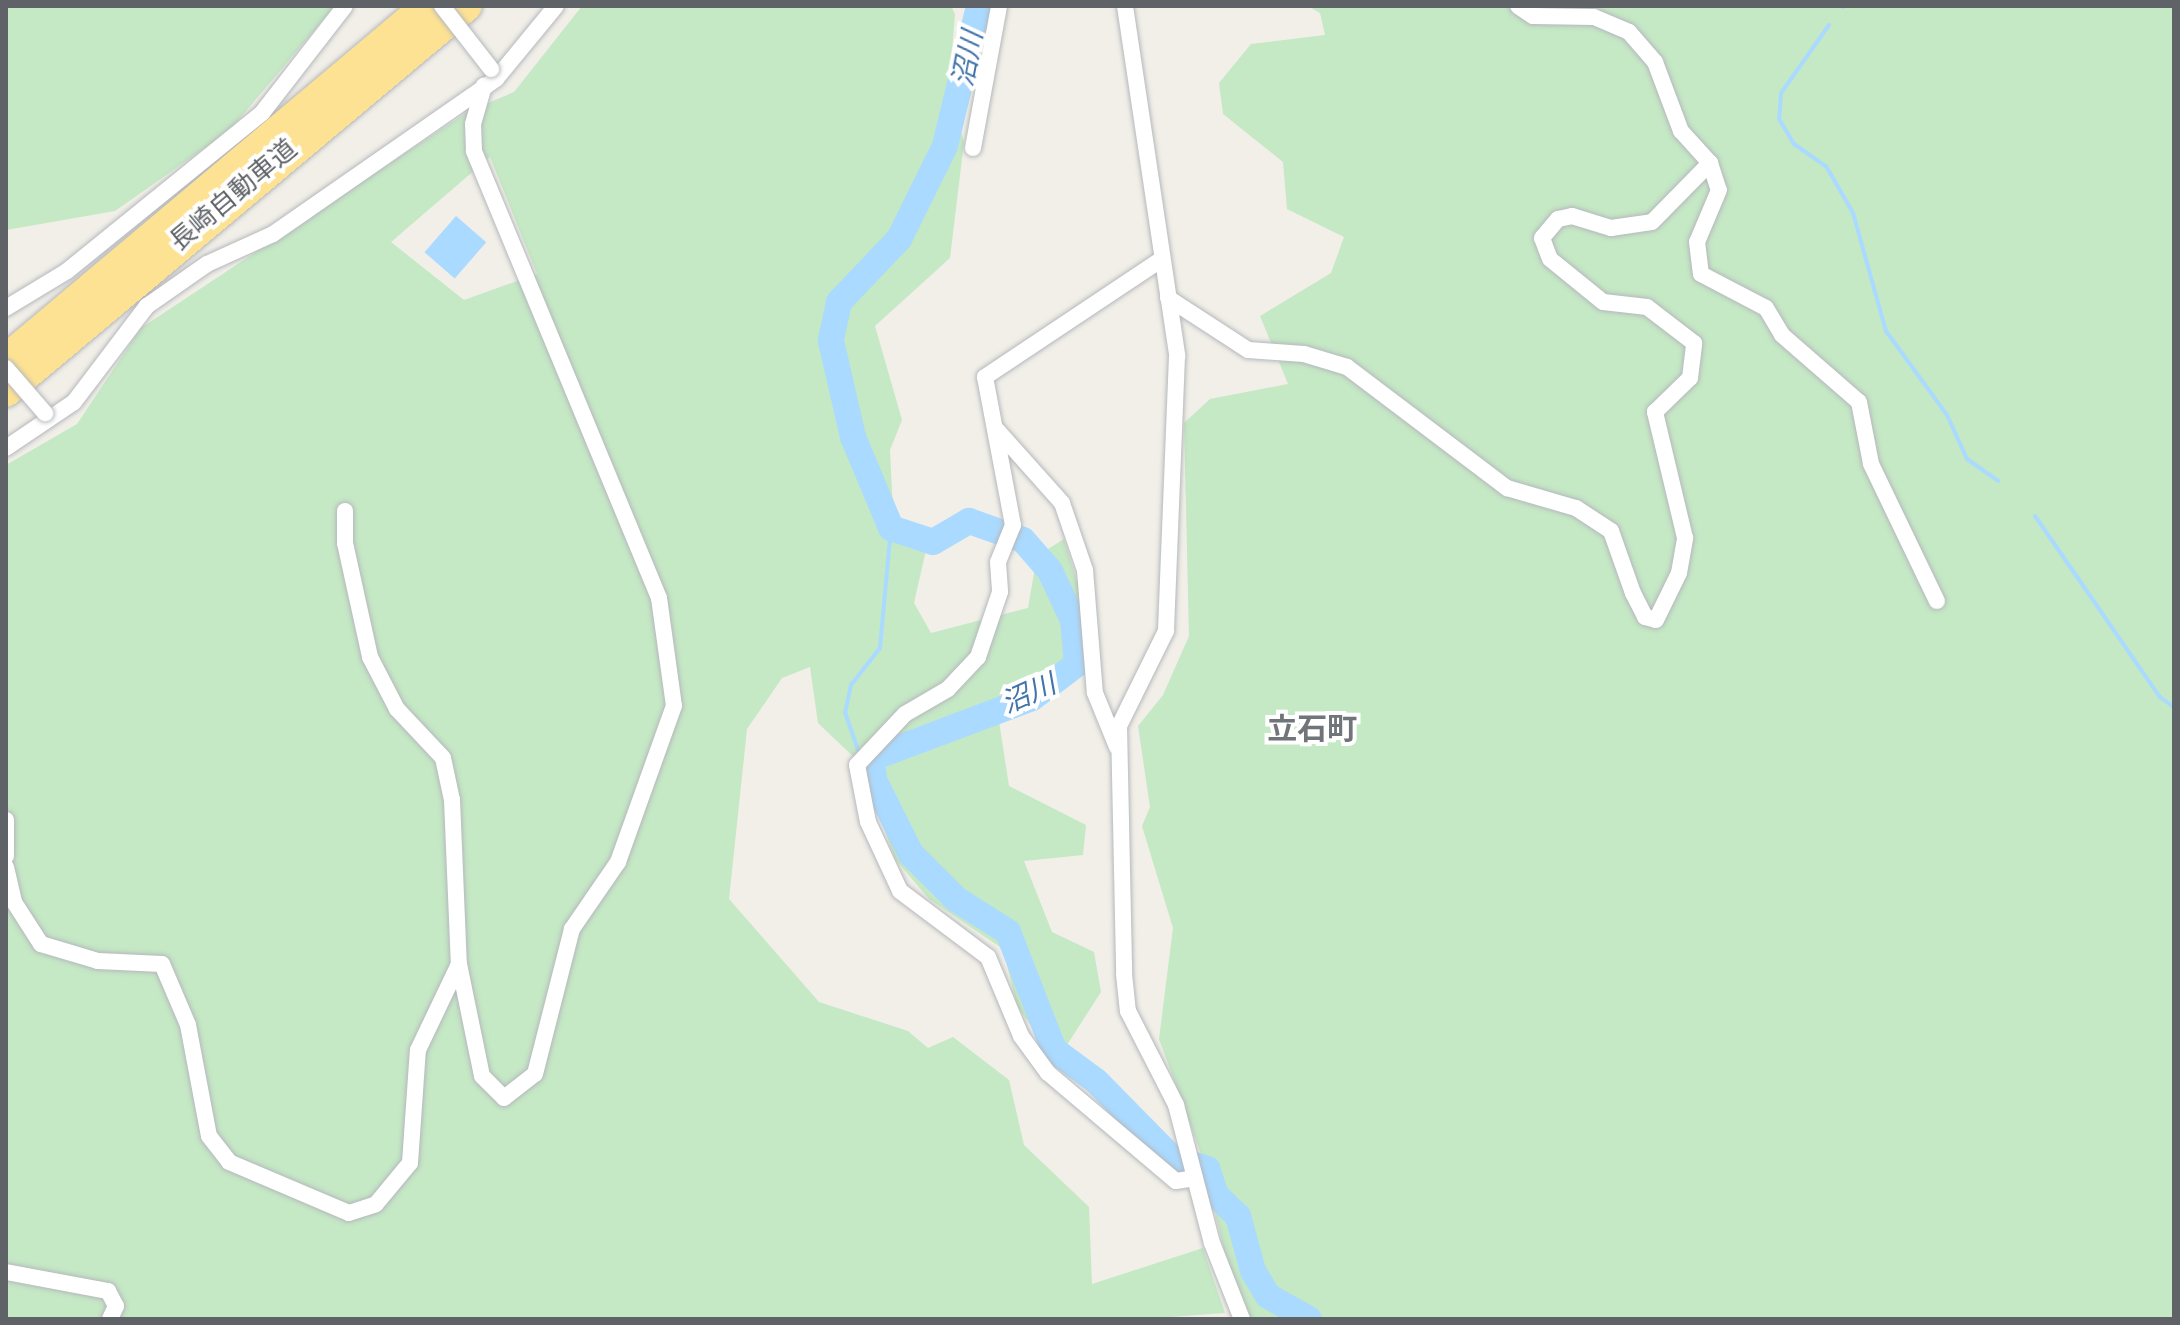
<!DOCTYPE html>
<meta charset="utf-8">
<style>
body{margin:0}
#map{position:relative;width:2180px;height:1325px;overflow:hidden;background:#f1efe8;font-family:"Sofia Sans Condensed","Noto Sans JP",sans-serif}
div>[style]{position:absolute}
.green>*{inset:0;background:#c5e8c5}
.water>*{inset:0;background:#aadaff;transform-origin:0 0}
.stream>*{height:4px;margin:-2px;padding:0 2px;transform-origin:2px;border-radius:2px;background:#aadaff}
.river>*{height:26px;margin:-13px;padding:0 13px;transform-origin:13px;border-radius:13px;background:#aadaff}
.roads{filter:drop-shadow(0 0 2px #b5b8bc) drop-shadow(0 0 2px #b5b8bc)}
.street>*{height:16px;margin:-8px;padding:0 8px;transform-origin:8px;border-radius:8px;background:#fff}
.highway>*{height:30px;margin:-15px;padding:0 15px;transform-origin:15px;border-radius:15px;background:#fde293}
.bridges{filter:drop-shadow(0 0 2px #b5b8bc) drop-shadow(0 0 2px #b5b8bc)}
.street-bridge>*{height:16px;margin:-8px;padding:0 8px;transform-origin:8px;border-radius:8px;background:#fff}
span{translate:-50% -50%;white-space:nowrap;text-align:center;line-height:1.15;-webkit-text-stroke:8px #fff;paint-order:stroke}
.street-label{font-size:26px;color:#5f6368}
.water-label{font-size:28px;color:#4174aa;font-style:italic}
.quarter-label{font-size:30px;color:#70757a;font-weight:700}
.frame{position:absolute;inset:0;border:8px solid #5f6368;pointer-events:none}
</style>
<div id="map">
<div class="green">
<i style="clip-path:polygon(6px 6px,335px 6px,229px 131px,115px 211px,6px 230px)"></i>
<i style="clip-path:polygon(evenodd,582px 6px,951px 6px,955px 14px,949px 87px,964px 142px,950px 258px,875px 326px,902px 420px,890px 450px,893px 512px,926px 550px,914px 603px,931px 633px,1028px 608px,1037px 556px,1064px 539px,1083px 600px,1088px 658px,996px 702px,1009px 786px,1086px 825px,1083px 855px,1024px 861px,1052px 932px,1094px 952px,1101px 992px,1056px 1062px,1017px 1006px,1003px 949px,929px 899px,895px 859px,861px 764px,818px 723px,810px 667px,782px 678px,747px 729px,729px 899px,819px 1002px,908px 1031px,928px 1048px,953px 1037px,1009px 1080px,1024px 1145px,1089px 1207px,1092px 1284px,1203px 1248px,1225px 1313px,1143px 1319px,6px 1319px,6px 465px,77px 424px,141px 328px,469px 111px,514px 92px,582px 6px,490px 157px,537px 274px,464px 300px,391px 242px,490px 157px)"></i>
<i style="clip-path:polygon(1308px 6px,2174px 6px,2174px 1319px,1241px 1319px,1200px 1151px,1159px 1039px,1173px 928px,1142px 826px,1150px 807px,1138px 726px,1163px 695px,1189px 636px,1184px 423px,1210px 399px,1288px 384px,1260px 316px,1331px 273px,1344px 237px,1287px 209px,1283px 162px,1223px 114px,1219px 83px,1251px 44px,1325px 35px,1320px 13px)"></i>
</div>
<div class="water">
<i style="left:456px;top:216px;width:40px;height:48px;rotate:41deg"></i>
</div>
<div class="stream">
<i style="left:1843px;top:7px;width:1px;rotate:-90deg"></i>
<i style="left:1829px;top:25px;width:83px;rotate:125.2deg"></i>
<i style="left:1781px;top:93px;width:26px;rotate:94deg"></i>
<i style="left:1779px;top:119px;width:29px;rotate:59deg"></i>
<i style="left:1794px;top:144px;width:39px;rotate:35deg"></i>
<i style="left:1826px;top:166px;width:54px;rotate:60.1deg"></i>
<i style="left:1853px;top:213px;width:123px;rotate:74.4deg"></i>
<i style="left:1886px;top:331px;width:104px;rotate:54deg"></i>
<i style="left:1947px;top:415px;width:48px;rotate:65.6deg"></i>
<i style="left:1967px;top:459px;width:38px;rotate:35deg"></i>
<i style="left:2035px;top:516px;width:220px;rotate:55.4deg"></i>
<i style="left:2160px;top:697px;width:17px;rotate:36deg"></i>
<i style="left:858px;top:750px;width:39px;rotate:-109deg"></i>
<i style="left:845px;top:713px;width:29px;rotate:-78deg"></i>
<i style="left:851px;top:685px;width:47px;rotate:-51.9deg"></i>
<i style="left:880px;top:648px;width:121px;rotate:-84.8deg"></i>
</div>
<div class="river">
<i style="left:979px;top:6px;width:144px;rotate:103.7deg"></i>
<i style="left:945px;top:146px;width:104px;rotate:116.3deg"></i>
<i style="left:899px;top:239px;width:87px;rotate:133.6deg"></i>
<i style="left:839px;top:302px;width:40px;rotate:102deg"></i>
<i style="left:831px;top:341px;width:98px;rotate:77.1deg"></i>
<i style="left:853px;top:437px;width:99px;rotate:67.3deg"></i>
<i style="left:891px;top:528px;width:44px;rotate:18.4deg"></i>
<i style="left:933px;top:542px;width:42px;rotate:-30.3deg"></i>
<i style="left:969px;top:521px;width:57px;rotate:19.4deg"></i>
<i style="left:1023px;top:540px;width:41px;rotate:48.9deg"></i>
<i style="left:1050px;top:571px;width:54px;rotate:64.9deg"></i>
<i style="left:1073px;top:620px;width:44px;rotate:84.8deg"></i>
<i style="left:1077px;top:664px;width:56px;rotate:142.9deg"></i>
<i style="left:1032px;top:698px;width:171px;rotate:159.4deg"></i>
<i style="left:872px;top:758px;width:22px;rotate:85deg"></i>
<i style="left:874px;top:780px;width:83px;rotate:63.4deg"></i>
<i style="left:911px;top:854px;width:64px;rotate:45deg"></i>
<i style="left:956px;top:899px;width:62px;rotate:32.4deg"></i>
<i style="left:1008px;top:932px;width:127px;rotate:68.7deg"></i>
<i style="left:1054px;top:1050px;width:52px;rotate:36.4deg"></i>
<i style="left:1096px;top:1081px;width:108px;rotate:45.4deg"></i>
<i style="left:1172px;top:1158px;width:37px;rotate:17deg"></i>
<i style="left:1207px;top:1169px;width:28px;rotate:71deg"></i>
<i style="left:1216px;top:1195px;width:30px;rotate:44deg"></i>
<i style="left:1238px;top:1216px;width:57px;rotate:74.7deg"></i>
<i style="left:1253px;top:1271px;width:29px;rotate:59deg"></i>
<i style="left:1268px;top:1296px;width:47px;rotate:29.3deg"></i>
</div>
<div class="roads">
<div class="street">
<i style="left:1125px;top:6px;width:354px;rotate:81.5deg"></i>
<i style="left:1177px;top:356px;width:275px;rotate:92.3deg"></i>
<i style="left:1166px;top:631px;width:106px;rotate:116.3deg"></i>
<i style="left:1119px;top:726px;width:248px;rotate:88.8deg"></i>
<i style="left:1124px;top:974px;width:37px;rotate:84deg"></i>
<i style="left:1128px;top:1011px;width:106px;rotate:62.9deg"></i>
<i style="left:1176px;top:1105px;width:143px;rotate:75.4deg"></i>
<i style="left:1212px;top:1243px;width:82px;rotate:68.5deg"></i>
<i style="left:1518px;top:6px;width:18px;rotate:34deg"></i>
<i style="left:1533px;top:16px;width:61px;rotate:0.9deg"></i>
<i style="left:1594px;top:17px;width:38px;rotate:23deg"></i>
<i style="left:1629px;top:32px;width:40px;rotate:49deg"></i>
<i style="left:1655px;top:62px;width:74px;rotate:69.4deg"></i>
<i style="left:1681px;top:131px;width:43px;rotate:47.8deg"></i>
<i style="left:973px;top:148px;width:144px;rotate:-79.6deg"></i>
<i style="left:1162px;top:259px;width:213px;rotate:146.3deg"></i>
<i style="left:985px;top:377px;width:151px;rotate:79.3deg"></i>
<i style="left:1013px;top:525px;width:40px;rotate:112deg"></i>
<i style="left:998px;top:562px;width:30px;rotate:86deg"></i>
<i style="left:1000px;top:592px;width:69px;rotate:108.7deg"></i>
<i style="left:978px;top:657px;width:44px;rotate:133.2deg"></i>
<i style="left:948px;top:689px;width:50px;rotate:149.8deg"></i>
<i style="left:905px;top:714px;width:70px;rotate:133.3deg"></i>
<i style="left:857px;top:765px;width:58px;rotate:79.1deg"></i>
<i style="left:868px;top:822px;width:76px;rotate:65.1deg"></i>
<i style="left:900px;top:891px;width:110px;rotate:36.9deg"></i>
<i style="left:988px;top:957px;width:86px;rotate:67.3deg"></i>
<i style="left:1021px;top:1036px;width:46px;rotate:53.9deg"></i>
<i style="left:1048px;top:1073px;width:167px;rotate:40.2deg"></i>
<i style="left:1176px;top:1181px;width:19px;rotate:-9deg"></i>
<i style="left:1168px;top:298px;width:95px;rotate:33deg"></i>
<i style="left:1248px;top:350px;width:56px;rotate:4.1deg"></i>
<i style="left:1304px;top:354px;width:45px;rotate:16.8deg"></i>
<i style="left:1347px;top:367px;width:201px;rotate:37.1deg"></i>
<i style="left:1507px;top:488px;width:72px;rotate:16.2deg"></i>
<i style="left:1576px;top:508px;width:42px;rotate:33.3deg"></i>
<i style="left:1611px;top:531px;width:66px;rotate:70.5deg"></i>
<i style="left:1633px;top:593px;width:27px;rotate:63deg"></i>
<i style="left:1645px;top:617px;width:11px;rotate:15deg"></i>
<i style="left:1656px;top:620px;width:52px;rotate:-63.9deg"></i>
<i style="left:1679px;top:573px;width:36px;rotate:-80deg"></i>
<i style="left:1685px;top:538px;width:130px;rotate:-103.4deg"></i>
<i style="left:1655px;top:412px;width:49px;rotate:-44.2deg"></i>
<i style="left:1690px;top:378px;width:35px;rotate:-83deg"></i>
<i style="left:1694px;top:343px;width:59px;rotate:-142.5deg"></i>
<i style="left:1647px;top:307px;width:44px;rotate:-173.5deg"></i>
<i style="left:1603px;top:302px;width:68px;rotate:-140.9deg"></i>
<i style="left:1550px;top:259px;width:22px;rotate:-111deg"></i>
<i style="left:1542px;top:238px;width:25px;rotate:-50deg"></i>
<i style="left:1558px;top:219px;width:14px;rotate:-12deg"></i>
<i style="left:1572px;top:216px;width:41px;rotate:17.1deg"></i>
<i style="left:1611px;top:228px;width:41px;rotate:-8.3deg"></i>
<i style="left:1652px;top:222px;width:83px;rotate:-45.5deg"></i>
<i style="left:1710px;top:163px;width:28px;rotate:72deg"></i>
<i style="left:1719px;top:190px;width:56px;rotate:112.9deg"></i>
<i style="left:1697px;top:242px;width:32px;rotate:83deg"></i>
<i style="left:1701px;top:274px;width:73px;rotate:27.6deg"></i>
<i style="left:1766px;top:308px;width:31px;rotate:59deg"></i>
<i style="left:1782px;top:335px;width:102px;rotate:41deg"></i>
<i style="left:1859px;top:402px;width:63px;rotate:79deg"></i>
<i style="left:1871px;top:464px;width:152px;rotate:64.3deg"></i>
<i style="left:6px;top:308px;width:71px;rotate:-31.2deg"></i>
<i style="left:67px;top:271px;width:251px;rotate:-39deg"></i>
<i style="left:262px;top:113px;width:135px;rotate:-52.2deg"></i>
<i style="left:997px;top:430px;width:98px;rotate:48.3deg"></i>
<i style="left:1062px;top:503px;width:71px;rotate:71.1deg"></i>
<i style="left:1085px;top:570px;width:123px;rotate:85.4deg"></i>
<i style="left:1095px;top:693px;width:58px;rotate:67.8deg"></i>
<i style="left:6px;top:448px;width:82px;rotate:-34.1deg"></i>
<i style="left:74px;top:402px;width:121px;rotate:-52.8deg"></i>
<i style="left:147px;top:306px;width:73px;rotate:-35deg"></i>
<i style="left:207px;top:264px;width:72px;rotate:-24.4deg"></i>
<i style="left:273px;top:234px;width:272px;rotate:-34.8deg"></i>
<i style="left:496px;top:79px;width:94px;rotate:-50.6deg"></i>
<i style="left:345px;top:511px;width:32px;rotate:90deg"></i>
<i style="left:345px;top:543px;width:117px;rotate:77.6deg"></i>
<i style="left:370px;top:657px;width:59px;rotate:62.6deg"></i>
<i style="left:397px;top:709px;width:67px;rotate:46.8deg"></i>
<i style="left:443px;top:758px;width:43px;rotate:77.9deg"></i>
<i style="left:452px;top:800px;width:164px;rotate:87.6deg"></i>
<i style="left:459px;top:964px;width:114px;rotate:78.4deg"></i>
<i style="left:482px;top:1076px;width:31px;rotate:45deg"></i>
<i style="left:504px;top:1098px;width:39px;rotate:-38deg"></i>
<i style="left:535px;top:1074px;width:150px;rotate:-75.7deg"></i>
<i style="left:572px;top:929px;width:81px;rotate:-55.5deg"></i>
<i style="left:618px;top:862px;width:166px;rotate:-70.3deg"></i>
<i style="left:674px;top:706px;width:109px;rotate:-97.9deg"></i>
<i style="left:659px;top:598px;width:484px;rotate:-112.5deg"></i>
<i style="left:474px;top:151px;width:27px;rotate:-92deg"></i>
<i style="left:473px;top:124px;width:40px;rotate:-74deg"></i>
<i style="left:6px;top:820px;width:36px;rotate:90deg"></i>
<i style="left:6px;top:867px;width:36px;rotate:77deg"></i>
<i style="left:14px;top:902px;width:50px;rotate:57.3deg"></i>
<i style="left:41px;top:944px;width:59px;rotate:16.6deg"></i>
<i style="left:98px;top:961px;width:64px;rotate:2.7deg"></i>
<i style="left:162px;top:964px;width:66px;rotate:66.9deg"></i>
<i style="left:188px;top:1025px;width:113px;rotate:79.3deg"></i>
<i style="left:209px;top:1136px;width:33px;rotate:52deg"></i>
<i style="left:229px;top:1162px;width:130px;rotate:23deg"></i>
<i style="left:349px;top:1213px;width:28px;rotate:-18deg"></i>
<i style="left:376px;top:1204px;width:53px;rotate:-50.3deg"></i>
<i style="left:410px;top:1163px;width:113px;rotate:-86deg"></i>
<i style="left:418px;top:1050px;width:95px;rotate:-64.5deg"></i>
<i style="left:6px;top:1272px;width:104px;rotate:10.6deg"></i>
<i style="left:108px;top:1291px;width:17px;rotate:62deg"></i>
<i style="left:116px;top:1306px;width:14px;rotate:115deg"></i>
</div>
<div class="highway">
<i style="left:6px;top:359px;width:549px;rotate:-40.05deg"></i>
<i style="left:6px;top:392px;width:601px;rotate:-39.94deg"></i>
</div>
</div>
<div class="bridges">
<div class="street-bridge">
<i style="left:442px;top:6px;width:80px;rotate:52.1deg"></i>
<i style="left:6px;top:368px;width:60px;rotate:49.1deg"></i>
</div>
</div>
<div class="street-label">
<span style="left:234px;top:196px;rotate:-40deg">長崎自動車道</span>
</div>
<div class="water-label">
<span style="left:969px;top:59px;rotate:-79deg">沼川</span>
<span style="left:1029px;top:695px;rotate:-24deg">沼川</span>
</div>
<div class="quarter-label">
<span style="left:1312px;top:730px">立石町</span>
</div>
<div class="frame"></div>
</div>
